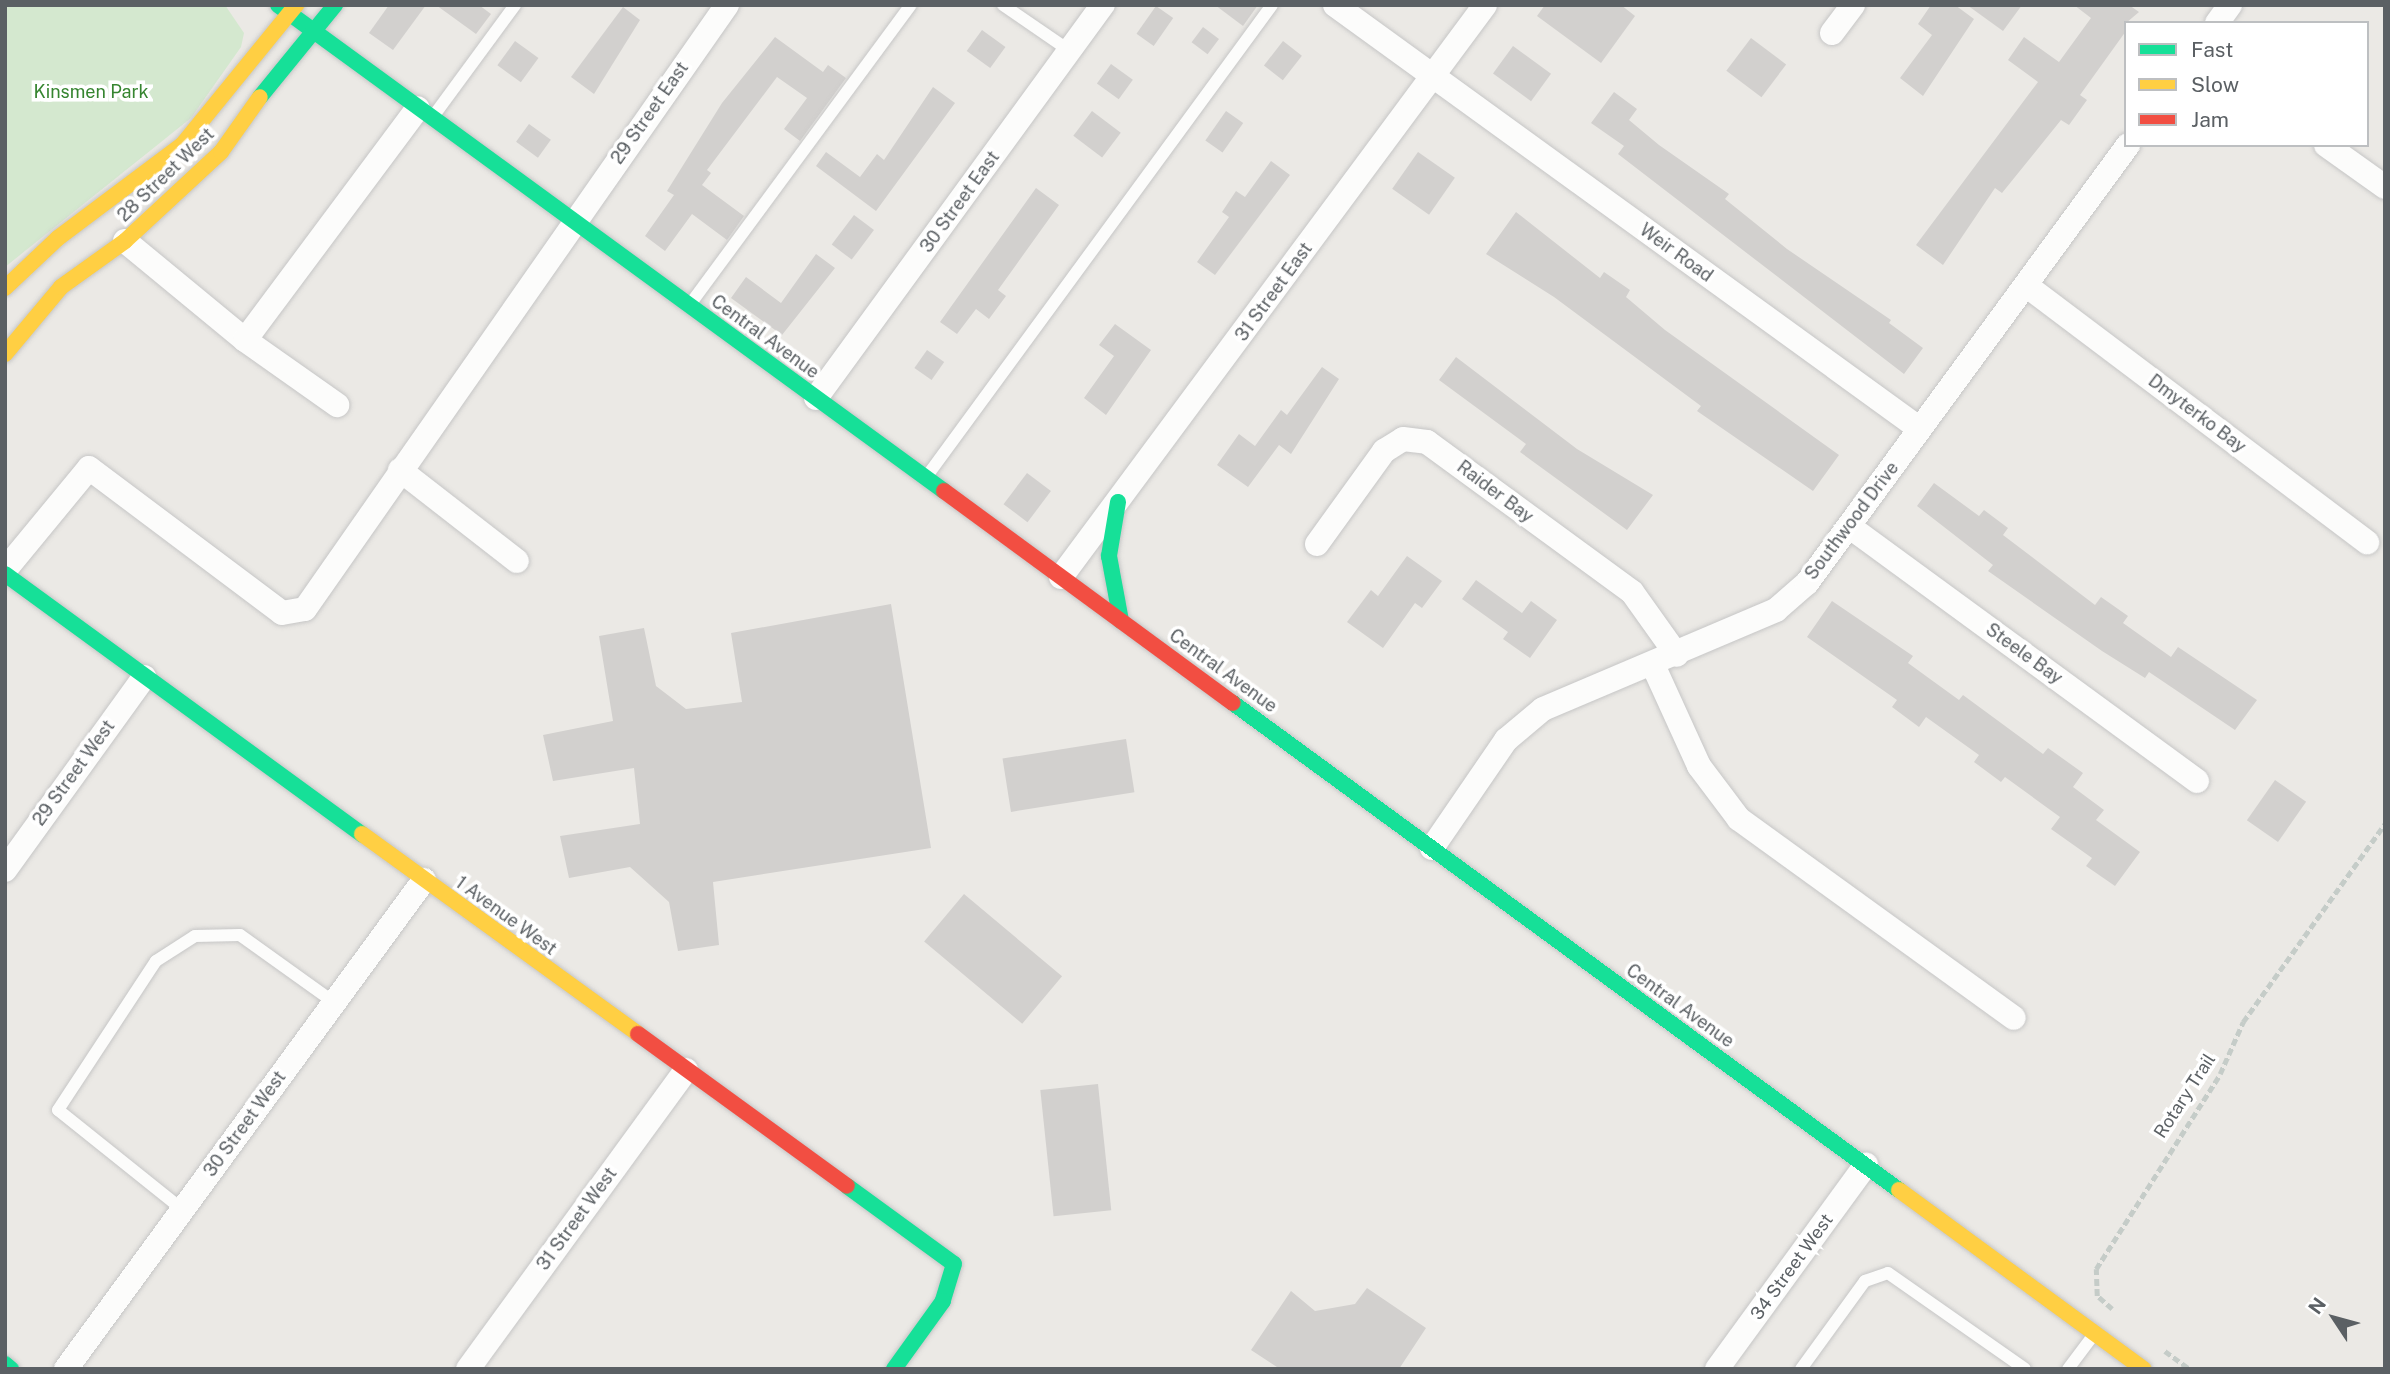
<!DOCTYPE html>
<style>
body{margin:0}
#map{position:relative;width:2390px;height:1374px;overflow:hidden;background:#ebe9e5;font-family:"Public Sans",sans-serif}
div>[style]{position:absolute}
.green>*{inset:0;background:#d4e8cf}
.building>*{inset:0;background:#d2d0ce;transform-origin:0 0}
.path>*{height:4.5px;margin-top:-2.25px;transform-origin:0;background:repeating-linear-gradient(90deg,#c5ccc8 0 7px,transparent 0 10.5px)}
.roads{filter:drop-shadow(0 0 2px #c6c6c6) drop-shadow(0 0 2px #c6c6c6)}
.lane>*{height:12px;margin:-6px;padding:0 6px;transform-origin:6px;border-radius:6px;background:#fcfcfb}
.street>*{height:24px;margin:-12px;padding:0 12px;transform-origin:12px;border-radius:12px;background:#fcfcfb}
.fast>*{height:16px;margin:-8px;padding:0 8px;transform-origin:8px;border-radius:8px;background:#16e098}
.slow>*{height:16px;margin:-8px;padding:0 8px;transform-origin:8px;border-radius:8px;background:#ffcf43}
.jam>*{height:16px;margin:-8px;padding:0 8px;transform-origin:8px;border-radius:8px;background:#f24e42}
span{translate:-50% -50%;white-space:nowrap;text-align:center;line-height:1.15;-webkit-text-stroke:7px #fff;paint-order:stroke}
.park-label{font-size:18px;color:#368530}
.street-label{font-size:18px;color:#5b6064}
.frame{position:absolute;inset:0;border:7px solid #5b6064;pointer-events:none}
.legend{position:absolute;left:2124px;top:21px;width:245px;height:126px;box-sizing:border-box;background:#fff;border:2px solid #bdbfc1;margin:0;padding:9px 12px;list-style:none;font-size:21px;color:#5b6064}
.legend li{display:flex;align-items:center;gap:14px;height:35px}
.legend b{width:35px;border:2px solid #bdbfc1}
.north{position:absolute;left:2299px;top:1283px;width:70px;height:70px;-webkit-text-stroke:5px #fff;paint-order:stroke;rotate:306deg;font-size:19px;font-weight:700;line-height:28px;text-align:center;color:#5b6064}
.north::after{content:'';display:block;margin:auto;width:24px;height:32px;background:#5b6064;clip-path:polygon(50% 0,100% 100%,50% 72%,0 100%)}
</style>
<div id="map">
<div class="green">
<i style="clip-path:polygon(5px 5px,225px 5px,244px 33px,241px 47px,191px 118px,5px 267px)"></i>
</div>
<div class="building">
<i style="clip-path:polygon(389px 5px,426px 5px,393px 50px,369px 33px)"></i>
<i style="clip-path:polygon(436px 5px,479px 5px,491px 14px,476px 34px)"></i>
<i style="clip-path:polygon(1215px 5px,1258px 5px,1243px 26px)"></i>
<i style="clip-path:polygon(1545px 5px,1621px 5px,1635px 16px,1601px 63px,1537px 16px)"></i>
<i style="clip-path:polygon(1931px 5px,1955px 5px,1974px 19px,1923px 96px,1900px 78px,1932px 35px,1918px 24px)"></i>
<i style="clip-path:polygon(1967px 5px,2022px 5px,2003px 31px)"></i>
<i style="clip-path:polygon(2074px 5px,2129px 5px,2139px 12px,2126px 23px,2126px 31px,2080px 95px,2087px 100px,2069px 125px,2061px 120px,2002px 193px,1995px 188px,1943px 265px,1916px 245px,2038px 82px,2008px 60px,2024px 37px,2059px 62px,2091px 18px)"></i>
<i style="left:1156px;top:6px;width:21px;height:34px;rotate:35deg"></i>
<i style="clip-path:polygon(623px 7px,640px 20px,594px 94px,571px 77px)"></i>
<i style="left:1203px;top:27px;width:20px;height:19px;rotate:37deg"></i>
<i style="left:982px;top:30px;width:29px;height:26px;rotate:36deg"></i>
<i style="clip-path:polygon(775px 37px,823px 72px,828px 65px,846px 78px,800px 141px,784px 129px,807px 98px,777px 77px,707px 170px,711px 173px,702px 185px,744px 216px,727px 240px,692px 214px,665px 251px,645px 236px,674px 195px,667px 191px,722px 103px)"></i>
<i style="left:1751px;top:38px;width:44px;height:41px;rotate:37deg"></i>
<i style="left:515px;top:41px;width:29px;height:30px;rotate:36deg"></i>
<i style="left:1283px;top:41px;width:24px;height:31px;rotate:38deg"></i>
<i style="left:1513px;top:46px;width:47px;height:34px;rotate:36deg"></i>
<i style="left:1111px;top:64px;width:27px;height:24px;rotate:36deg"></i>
<i style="clip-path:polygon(933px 87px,955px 103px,876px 211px,816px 166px,826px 152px,860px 177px,877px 154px,884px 160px)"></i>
<i style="clip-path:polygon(1614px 92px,1637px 109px,1629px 120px,1659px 145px,1729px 194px,1725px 199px,1787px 249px,1891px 320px,1889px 323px,1923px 348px,1904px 374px,1618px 154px,1624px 146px,1591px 123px)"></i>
<i style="left:1092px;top:111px;width:36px;height:31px;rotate:37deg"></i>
<i style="left:1226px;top:111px;width:21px;height:36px;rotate:35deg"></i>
<i style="left:529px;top:124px;width:27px;height:22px;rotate:36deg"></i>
<i style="left:1418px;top:152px;width:45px;height:45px;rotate:35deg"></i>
<i style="clip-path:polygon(1271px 161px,1290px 175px,1215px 275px,1197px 262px,1229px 217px,1222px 212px,1236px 191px,1245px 197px)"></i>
<i style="clip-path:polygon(1036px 188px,1059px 205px,998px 290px,1006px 296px,989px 319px,976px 309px,957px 334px,940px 322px)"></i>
<i style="clip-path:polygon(1516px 212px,1600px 278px,1604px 272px,1630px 290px,1626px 297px,1665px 330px,1839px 455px,1813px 491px,1697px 411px,1701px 406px,1554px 297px,1486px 254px)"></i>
<i style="left:854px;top:215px;width:25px;height:37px;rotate:37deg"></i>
<i style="clip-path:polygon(816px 254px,835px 268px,782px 335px,731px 298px,746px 277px,781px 303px)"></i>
<i style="clip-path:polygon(1115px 324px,1151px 350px,1106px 415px,1084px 398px,1114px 356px,1099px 345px)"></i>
<i style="left:927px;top:350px;width:21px;height:22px;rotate:35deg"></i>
<i style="clip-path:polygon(1456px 357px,1577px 449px,1653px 495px,1627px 530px,1520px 452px,1526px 444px,1439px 380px)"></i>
<i style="clip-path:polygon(1322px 367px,1339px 379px,1291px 454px,1279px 445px,1248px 487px,1217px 465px,1239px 434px,1255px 446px,1281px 410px,1287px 415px)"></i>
<i style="left:1027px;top:473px;width:30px;height:39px;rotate:37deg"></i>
<i style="clip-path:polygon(1934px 483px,1979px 516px,1984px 510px,2008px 528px,2003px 535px,2095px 605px,2101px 597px,2128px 616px,2123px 623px,2171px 657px,2178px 647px,2257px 700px,2235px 730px,2149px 672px,2145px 678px,2102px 651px,1988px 571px,1993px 565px,1917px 506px)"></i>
<i style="clip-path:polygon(1407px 556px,1442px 581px,1422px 608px,1415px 603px,1383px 648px,1347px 622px,1371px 590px,1378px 596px)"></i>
<i style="clip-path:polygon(1476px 580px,1522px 613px,1531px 601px,1557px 620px,1530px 658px,1503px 639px,1508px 632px,1462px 599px)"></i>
<i style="clip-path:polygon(1832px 601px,1913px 656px,1908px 663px,1959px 700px,1963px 695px,2043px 754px,2048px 748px,2083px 773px,2073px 787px,2104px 810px,2096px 820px,2140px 852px,2115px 886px,2086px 866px,2092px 858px,2051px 829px,2060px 817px,2005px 777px,2001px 782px,1974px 762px,1979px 755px,1926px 717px,1919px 727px,1892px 707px,1897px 700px,1807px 637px)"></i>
<i style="clip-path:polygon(891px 604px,931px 848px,713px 882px,719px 945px,678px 951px,669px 902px,630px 867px,569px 878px,560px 836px,640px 824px,634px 768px,553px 781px,543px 735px,613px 721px,599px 636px,644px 628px,656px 686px,686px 709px,742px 702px,731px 633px)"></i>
<i style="left:1126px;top:739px;width:54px;height:125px;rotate:81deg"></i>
<i style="left:2275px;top:780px;width:38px;height:49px;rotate:35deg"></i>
<i style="left:964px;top:894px;width:128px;height:62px;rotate:40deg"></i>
<i style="left:1098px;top:1084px;width:127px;height:58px;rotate:84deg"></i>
<i style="clip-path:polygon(1367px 1288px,1426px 1328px,1399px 1369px,1280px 1369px,1251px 1350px,1291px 1291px,1315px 1311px,1355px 1304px)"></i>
</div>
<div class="path">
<i style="left:2112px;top:1309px;width:20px;rotate:-139deg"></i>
<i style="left:2097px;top:1296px;width:27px;rotate:-92deg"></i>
<i style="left:2096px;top:1269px;width:231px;rotate:-57.5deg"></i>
<i style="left:2220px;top:1074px;width:57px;rotate:-66.1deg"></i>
<i style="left:2243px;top:1022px;width:244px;rotate:-54.4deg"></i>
<i style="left:2165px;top:1351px;width:31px;rotate:36deg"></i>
</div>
<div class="roads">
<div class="lane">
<i style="left:1003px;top:5px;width:81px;rotate:34.5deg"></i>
<i style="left:432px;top:118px;width:140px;rotate:-53.7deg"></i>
<i style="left:691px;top:303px;width:370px;rotate:-53.6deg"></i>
<i style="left:927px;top:476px;width:584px;rotate:-53.78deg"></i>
<i style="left:183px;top:1210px;width:160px;rotate:-141.3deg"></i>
<i style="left:58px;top:1110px;width:178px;rotate:-56.7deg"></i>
<i style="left:156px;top:961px;width:46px;rotate:-32.7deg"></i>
<i style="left:195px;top:936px;width:45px;rotate:-1.3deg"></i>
<i style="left:240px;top:935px;width:117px;rotate:35.6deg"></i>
<i style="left:1801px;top:1369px;width:109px;rotate:-54deg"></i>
<i style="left:1865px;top:1281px;width:24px;rotate:-19deg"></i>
<i style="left:1888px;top:1273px;width:167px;rotate:35deg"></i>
<i style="left:2068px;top:1369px;width:45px;rotate:-53.1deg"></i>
</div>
<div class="street">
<i style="left:1335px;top:5px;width:722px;rotate:35.93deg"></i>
<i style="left:2217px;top:23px;width:22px;rotate:-54deg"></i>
<i style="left:1832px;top:33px;width:35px;rotate:-53deg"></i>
<i style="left:2326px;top:145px;width:72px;rotate:35.4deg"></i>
<i style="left:125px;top:241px;width:156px;rotate:39.5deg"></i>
<i style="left:245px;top:340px;width:113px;rotate:35.2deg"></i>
<i style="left:2027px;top:286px;width:426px;rotate:37deg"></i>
<i style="left:245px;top:340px;width:289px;rotate:-53.3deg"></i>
<i style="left:816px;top:398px;width:487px;rotate:-53.9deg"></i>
<i style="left:400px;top:470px;width:148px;rotate:37.9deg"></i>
<i style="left:1850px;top:527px;width:430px;rotate:36.2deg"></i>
<i style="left:1317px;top:544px;width:115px;rotate:-54.2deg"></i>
<i style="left:1384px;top:451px;width:22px;rotate:-32deg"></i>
<i style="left:1403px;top:439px;width:24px;rotate:7deg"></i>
<i style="left:1427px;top:442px;width:254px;rotate:36.2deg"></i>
<i style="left:1632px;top:592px;width:77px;rotate:54.5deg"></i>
<i style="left:5px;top:570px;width:132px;rotate:-50.5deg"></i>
<i style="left:89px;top:468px;width:241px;rotate:36.9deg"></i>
<i style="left:282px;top:613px;width:23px;rotate:-10deg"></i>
<i style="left:305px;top:609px;width:737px;rotate:-55.06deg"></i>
<i style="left:1061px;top:577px;width:712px;rotate:-53.45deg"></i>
<i style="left:1653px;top:665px;width:111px;rotate:65.5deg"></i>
<i style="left:1699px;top:766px;width:66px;rotate:53deg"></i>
<i style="left:1739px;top:819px;width:339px;rotate:35.9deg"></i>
<i style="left:1432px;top:848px;width:131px;rotate:-55.6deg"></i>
<i style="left:1506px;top:740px;width:48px;rotate:-40deg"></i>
<i style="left:1543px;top:709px;width:253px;rotate:-23deg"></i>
<i style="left:1776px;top:610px;width:41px;rotate:-41.1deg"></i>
<i style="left:1807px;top:583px;width:543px;rotate:-53.76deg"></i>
<i style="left:5px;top:870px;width:238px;rotate:-54.2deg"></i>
<i style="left:66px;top:1369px;width:606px;rotate:-53.79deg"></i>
<i style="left:468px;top:1369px;width:370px;rotate:-53.9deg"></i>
<i style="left:1717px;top:1369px;width:253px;rotate:-53.9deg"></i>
</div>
<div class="fast">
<i style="left:278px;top:5px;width:824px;rotate:36.12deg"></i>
<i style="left:260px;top:97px;width:119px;rotate:-50.8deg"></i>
<i style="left:1118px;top:502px;width:55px;rotate:99.5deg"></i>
<i style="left:1109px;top:556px;width:66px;rotate:79.5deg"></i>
<i style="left:5px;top:574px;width:442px;rotate:36.1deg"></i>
<i style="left:1233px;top:703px;width:825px;rotate:36.18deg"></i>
<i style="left:847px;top:1186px;width:132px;rotate:36.1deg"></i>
<i style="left:954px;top:1264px;width:39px;rotate:107deg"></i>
<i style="left:943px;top:1301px;width:84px;rotate:125.8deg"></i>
<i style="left:5px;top:1364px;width:8px;rotate:40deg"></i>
</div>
<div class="slow">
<i style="left:5px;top:288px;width:73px;rotate:-43.3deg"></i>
<i style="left:58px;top:238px;width:155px;rotate:-36.9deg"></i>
<i style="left:182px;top:145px;width:181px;rotate:-50.8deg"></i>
<i style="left:5px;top:354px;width:87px;rotate:-50.1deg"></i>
<i style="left:61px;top:287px;width:79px;rotate:-35.7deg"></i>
<i style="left:125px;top:241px;width:131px;rotate:-42.8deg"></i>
<i style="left:221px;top:152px;width:67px;rotate:-54.7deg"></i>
<i style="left:362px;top:834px;width:341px;rotate:35.9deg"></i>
<i style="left:1899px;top:1190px;width:303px;rotate:36.2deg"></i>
</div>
<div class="jam">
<i style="left:944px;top:491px;width:358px;rotate:36.3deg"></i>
<i style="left:638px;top:1034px;width:258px;rotate:36deg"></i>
</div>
</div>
<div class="park-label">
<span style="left:91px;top:92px">Kinsmen Park</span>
</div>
<div class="street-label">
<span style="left:650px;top:113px;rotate:-55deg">29 Street East</span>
<span style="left:166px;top:175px;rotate:-44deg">28 Street West</span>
<span style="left:960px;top:202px;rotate:-54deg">30 Street East</span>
<span style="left:1676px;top:253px;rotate:36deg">Weir Road</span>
<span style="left:1274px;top:292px;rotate:-54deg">31 Street East</span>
<span style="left:765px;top:337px;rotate:36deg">Central Avenue</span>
<span style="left:2197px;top:414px;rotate:37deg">Dmyterko Bay</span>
<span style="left:1495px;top:492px;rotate:37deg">Raider Bay</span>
<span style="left:1852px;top:521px;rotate:-53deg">Southwood Drive</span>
<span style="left:2024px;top:654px;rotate:36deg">Steele Bay</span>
<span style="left:1223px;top:671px;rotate:36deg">Central Avenue</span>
<span style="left:74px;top:773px;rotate:-54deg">29 Street West</span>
<span style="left:506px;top:916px;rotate:36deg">1 Avenue West</span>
<span style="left:1680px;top:1006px;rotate:36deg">Central Avenue</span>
<span style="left:2185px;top:1096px;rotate:-57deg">Rotary Trail</span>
<span style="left:245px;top:1124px;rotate:-54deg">30 Street West</span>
<span style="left:577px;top:1219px;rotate:-54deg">31 Street West</span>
<span style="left:1792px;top:1267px;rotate:-54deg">34 Street West</span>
</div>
<div class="frame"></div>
<ul class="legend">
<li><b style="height:9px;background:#16e098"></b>Fast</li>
<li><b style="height:9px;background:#ffcf43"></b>Slow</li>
<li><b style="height:9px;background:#f24e42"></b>Jam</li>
</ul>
<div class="north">N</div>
</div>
